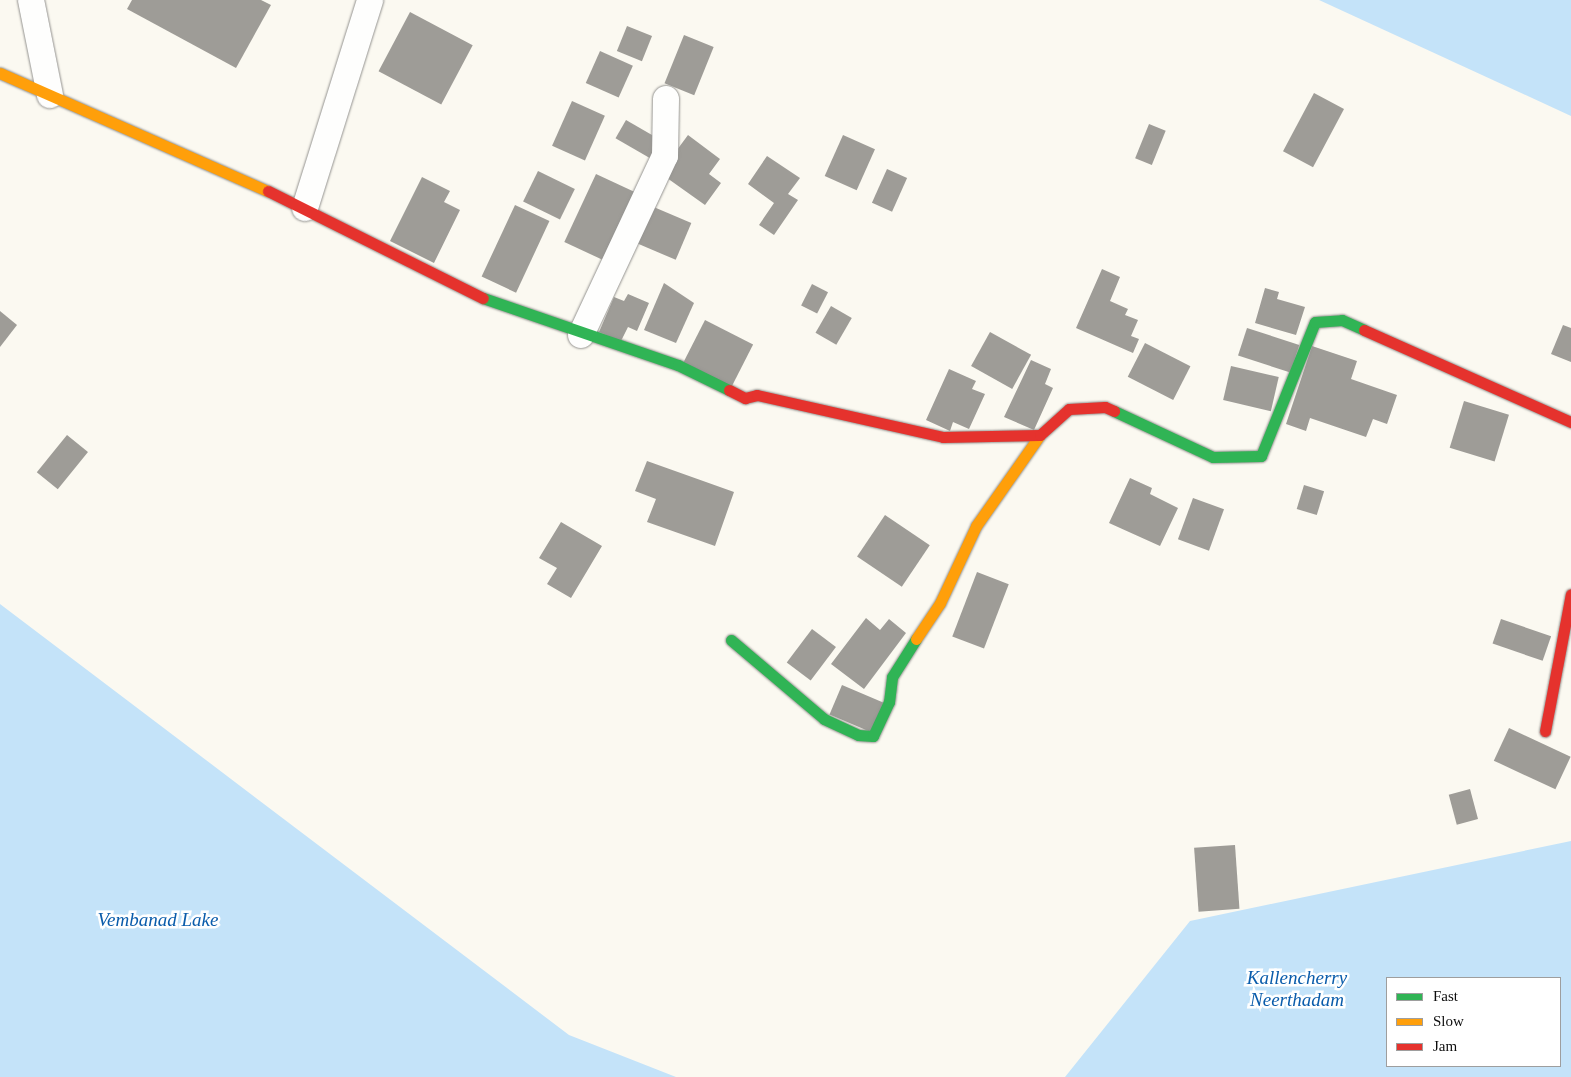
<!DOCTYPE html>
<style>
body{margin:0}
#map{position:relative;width:1571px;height:1077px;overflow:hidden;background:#fbf9f1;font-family:"Times New Roman",serif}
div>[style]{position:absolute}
.water>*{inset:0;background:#c4e3f9}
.building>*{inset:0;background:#9e9c97;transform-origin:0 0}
.roads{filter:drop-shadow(0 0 1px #949390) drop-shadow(0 0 1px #949390)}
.street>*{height:26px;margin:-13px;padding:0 13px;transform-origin:13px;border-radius:13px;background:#fefefd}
.fast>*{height:11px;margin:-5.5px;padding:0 5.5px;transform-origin:5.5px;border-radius:5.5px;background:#30b455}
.slow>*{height:11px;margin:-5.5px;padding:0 5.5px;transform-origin:5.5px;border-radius:5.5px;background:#ff9f0a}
.jam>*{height:11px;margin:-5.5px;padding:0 5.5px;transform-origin:5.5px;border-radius:5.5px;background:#e5322d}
span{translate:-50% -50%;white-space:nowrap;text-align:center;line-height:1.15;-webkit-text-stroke:5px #fff;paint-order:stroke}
.water-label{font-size:19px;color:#0a5cab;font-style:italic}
.legend{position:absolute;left:1386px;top:977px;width:175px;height:90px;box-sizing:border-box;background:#fff;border:1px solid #9e9e9e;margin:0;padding:6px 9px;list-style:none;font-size:15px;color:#0d0d0d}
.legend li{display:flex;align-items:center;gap:10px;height:25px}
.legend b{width:25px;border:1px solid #9e9e9e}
</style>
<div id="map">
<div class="water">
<i style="clip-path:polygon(1319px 0,1571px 0,1571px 116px)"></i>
<i style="clip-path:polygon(0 604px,569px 1035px,676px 1077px,0 1077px)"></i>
<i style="clip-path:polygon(evenodd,1571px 841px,1571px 1077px,1065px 1077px,1190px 921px,1571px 841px,1387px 978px,1560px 978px,1560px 1066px,1387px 1066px,1387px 978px)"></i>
</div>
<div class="building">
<i style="clip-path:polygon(132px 0,261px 0,271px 5px,236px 68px,127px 9px)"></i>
<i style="left:410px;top:12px;width:71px;height:67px;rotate:28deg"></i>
<i style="left:627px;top:26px;width:27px;height:27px;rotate:22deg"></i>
<i style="left:684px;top:35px;width:32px;height:52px;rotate:22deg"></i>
<i style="left:600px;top:51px;width:36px;height:35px;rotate:24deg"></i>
<i style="left:1314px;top:93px;width:34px;height:66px;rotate:28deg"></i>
<i style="left:572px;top:101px;width:36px;height:49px;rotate:24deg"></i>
<i style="left:626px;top:120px;width:44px;height:21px;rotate:30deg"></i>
<i style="left:1149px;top:124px;width:18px;height:37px;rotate:22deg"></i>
<i style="clip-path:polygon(688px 135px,720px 159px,709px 174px,721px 183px,705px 205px,660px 173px)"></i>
<i style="left:843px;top:135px;width:35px;height:45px;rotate:24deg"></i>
<i style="clip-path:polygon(767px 156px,800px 178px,788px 194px,798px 200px,774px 235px,759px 225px,774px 203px,748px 184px)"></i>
<i style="left:887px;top:169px;width:22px;height:37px;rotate:24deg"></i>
<i style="left:538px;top:171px;width:41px;height:34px;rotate:26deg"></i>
<i style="left:596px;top:174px;width:51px;height:75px;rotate:25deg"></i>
<i style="clip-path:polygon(422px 177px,450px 191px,444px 202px,460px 210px,434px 263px,390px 241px)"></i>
<i style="left:515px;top:205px;width:38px;height:79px;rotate:25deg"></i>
<i style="left:649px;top:205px;width:46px;height:40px;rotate:23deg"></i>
<i style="clip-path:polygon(1102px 269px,1120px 277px,1110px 301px,1128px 309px,1125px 315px,1138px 320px,1131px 336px,1139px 339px,1133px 353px,1076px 328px)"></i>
<i style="clip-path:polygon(664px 283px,694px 303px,676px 343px,644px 330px)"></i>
<i style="left:812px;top:284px;width:18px;height:24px;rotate:27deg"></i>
<i style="clip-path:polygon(1265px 288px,1279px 292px,1277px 299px,1305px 307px,1296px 335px,1255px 323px)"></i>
<i style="clip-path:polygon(628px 294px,649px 303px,637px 331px,628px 327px,621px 341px,599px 332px,614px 297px,624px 301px)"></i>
<i style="left:831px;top:306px;width:24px;height:31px;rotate:30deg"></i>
<i style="clip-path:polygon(0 311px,17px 325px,0 347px)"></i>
<i style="left:705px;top:320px;width:54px;height:48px;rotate:27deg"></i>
<i style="clip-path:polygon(1563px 325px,1571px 328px,1571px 362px,1551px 354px)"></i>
<i style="left:1247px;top:328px;width:55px;height:29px;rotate:18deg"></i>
<i style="left:990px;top:332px;width:47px;height:39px;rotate:29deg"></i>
<i style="left:1145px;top:343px;width:51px;height:38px;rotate:27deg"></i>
<i style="clip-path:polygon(1312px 346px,1357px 361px,1351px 379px,1397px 395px,1387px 424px,1373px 419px,1366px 437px,1310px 418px,1306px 431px,1286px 424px)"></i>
<i style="clip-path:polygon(1031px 360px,1051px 369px,1045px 384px,1053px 388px,1034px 430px,1004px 417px)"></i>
<i style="left:1231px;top:366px;width:49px;height:35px;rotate:13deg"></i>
<i style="clip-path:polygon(949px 369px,976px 381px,972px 389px,985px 394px,969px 429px,953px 422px,950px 431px,926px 420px)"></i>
<i style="left:1464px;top:401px;width:47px;height:49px;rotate:17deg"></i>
<i style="left:67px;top:435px;width:27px;height:48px;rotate:39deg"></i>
<i style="clip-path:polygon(647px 461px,734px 492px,715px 546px,647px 522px,656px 499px,635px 491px)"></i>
<i style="clip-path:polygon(1130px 478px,1152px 488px,1150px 494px,1178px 508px,1160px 546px,1109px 523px)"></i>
<i style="left:1304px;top:485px;width:21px;height:25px;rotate:17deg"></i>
<i style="left:1193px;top:498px;width:33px;height:44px;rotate:20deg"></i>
<i style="left:885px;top:515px;width:54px;height:50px;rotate:34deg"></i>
<i style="clip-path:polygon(561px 522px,602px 546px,571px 598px,547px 584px,557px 568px,539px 558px)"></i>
<i style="left:977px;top:572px;width:34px;height:69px;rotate:21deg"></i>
<i style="clip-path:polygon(866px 618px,880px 630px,889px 619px,906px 633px,864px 689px,831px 664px)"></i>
<i style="left:1501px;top:619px;width:53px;height:26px;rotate:19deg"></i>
<i style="left:812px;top:629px;width:30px;height:42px;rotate:37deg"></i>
<i style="left:842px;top:685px;width:46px;height:32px;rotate:23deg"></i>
<i style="left:1509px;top:728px;width:68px;height:36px;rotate:25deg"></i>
<i style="left:1470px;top:789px;width:31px;height:22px;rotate:75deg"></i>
<i style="left:1235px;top:845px;width:64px;height:41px;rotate:86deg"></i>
</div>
<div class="roads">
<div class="street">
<i style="left:31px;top:0;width:97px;rotate:78.7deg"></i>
<i style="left:305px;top:208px;width:218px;rotate:-72.6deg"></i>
<i style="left:581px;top:335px;width:198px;rotate:-64.9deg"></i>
<i style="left:665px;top:156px;width:57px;rotate:-89deg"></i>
</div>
<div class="fast">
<i style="left:483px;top:298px;width:206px;rotate:19deg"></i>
<i style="left:678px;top:365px;width:57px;rotate:26.1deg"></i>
<i style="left:1114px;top:411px;width:109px;rotate:24.9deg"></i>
<i style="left:1213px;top:457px;width:48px;rotate:-1.2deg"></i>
<i style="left:1261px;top:456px;width:144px;rotate:-68.1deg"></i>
<i style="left:1315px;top:322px;width:27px;rotate:-4deg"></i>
<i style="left:1342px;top:320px;width:24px;rotate:24deg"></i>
<i style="left:731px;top:640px;width:122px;rotate:40.3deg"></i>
<i style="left:824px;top:719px;width:38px;rotate:25deg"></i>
<i style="left:858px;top:735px;width:15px;rotate:4deg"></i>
<i style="left:873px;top:736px;width:38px;rotate:-65deg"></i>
<i style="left:889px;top:702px;width:25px;rotate:-83deg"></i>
<i style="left:892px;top:677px;width:45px;rotate:-57.7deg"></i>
</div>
<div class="slow">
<i style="left:0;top:73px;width:293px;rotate:23.8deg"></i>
<i style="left:916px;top:639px;width:43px;rotate:-56.3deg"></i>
<i style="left:940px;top:603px;width:85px;rotate:-64.9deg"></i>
<i style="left:976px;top:526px;width:111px;rotate:-54.9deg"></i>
</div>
<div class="jam">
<i style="left:268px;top:191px;width:240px;rotate:26.5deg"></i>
<i style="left:1364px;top:330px;width:227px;rotate:24deg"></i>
<i style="left:729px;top:390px;width:18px;rotate:27deg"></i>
<i style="left:745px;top:398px;width:12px;rotate:-14deg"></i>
<i style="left:757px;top:395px;width:191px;rotate:12.7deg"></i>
<i style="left:943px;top:437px;width:97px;rotate:-1.2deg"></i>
<i style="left:1040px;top:435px;width:39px;rotate:-42deg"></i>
<i style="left:1069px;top:409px;width:36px;rotate:-3deg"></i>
<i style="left:1105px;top:407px;width:10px;rotate:24deg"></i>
<i style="left:1545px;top:731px;width:139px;rotate:-79.3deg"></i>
</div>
</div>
<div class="water-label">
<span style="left:158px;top:920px">Vembanad Lake</span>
<span style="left:1297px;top:989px">Kallencherry<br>Neerthadam</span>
</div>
<ul class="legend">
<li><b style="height:6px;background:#30b455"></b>Fast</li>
<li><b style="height:6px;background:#ff9f0a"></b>Slow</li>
<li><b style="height:6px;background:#e5322d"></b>Jam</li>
</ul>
</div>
